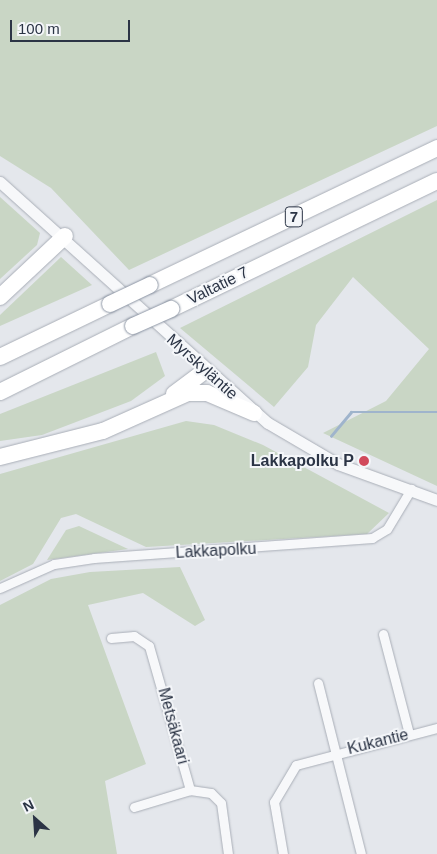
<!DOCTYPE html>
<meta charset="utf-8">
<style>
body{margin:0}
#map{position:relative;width:437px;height:854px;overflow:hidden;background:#e4e7ec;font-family:Helvetica,sans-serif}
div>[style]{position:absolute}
.green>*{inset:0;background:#c9d6c5}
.stream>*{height:2.5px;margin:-1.25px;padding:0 1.25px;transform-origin:1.25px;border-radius:1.25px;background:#9fb4cc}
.roads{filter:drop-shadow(0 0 1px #a9aeb7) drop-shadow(0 0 1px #a9aeb7)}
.minor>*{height:9px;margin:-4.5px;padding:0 4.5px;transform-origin:4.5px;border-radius:4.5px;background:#f7f8fa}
.tertiary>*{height:11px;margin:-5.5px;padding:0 5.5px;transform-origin:5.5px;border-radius:5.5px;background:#f7f8fa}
.motorway>*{height:16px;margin:-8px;padding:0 8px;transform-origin:8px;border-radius:8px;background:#fff}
.bridges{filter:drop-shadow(0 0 1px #8b94a3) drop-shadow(0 0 1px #8b94a3)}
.motorway-bridge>*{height:16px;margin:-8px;padding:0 8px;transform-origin:8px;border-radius:8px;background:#fff}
.dots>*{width:14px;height:14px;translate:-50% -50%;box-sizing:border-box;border:2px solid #f4f6f9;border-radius:50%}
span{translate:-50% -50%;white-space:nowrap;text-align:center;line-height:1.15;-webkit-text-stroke:4px #f4f6f9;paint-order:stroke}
.shield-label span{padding:1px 4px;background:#f4f6f9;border:1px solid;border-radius:4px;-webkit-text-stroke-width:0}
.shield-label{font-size:15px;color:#2b3445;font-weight:700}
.street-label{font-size:16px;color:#2b3445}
.poi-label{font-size:16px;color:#2b3445;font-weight:700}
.right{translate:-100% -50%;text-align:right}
.north{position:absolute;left:10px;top:794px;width:50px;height:50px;-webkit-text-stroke:4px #f4f6f9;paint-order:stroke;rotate:334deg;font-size:14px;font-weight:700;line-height:20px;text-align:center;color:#2b3445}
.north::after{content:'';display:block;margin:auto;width:18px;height:22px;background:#2b3445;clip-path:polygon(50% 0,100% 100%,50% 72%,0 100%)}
.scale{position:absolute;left:10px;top:20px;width:120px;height:22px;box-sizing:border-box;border:2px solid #2b3445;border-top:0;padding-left:6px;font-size:15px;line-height:18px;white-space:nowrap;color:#2b3445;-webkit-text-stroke:4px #f4f6f9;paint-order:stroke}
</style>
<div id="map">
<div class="green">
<i style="clip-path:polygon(0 0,437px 0,437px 126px,129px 270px,51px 188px,0 156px)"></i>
<i style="clip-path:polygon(0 197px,40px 233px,37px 245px,0 279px)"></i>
<i style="clip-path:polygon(437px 200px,437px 486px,323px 433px,386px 401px,429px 349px,353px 277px,316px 325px,308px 367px,274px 407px,180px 328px)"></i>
<i style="clip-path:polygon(61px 257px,92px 285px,0 326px,0 315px)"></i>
<i style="clip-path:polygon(156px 352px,165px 376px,131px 401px,42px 435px,0 441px,0 414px)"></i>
<i style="clip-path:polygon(186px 421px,214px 425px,263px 445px,389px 513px,367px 534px,146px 547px,76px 514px,61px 518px,33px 564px,0 581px,0 474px)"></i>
<i style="clip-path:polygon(79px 526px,128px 549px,47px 560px,66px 530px)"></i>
<i style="clip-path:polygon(180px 567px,205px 620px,195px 626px,143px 593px,88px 605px,146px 764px,105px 781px,117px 854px,0 854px,0 605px,51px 579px,90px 572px)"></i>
</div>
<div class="stream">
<i style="left:331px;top:436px;width:31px;rotate:-50deg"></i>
<i style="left:351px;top:412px;width:86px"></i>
</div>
<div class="roads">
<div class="minor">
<i style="left:0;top:588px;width:59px;rotate:-24deg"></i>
<i style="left:54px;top:564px;width:40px;rotate:-8.5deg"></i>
<i style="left:94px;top:558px;width:279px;rotate:-4.1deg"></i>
<i style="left:372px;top:538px;width:17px;rotate:-31deg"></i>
<i style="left:387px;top:529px;width:47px;rotate:-59deg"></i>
<i style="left:383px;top:634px;width:103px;rotate:75.4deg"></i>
<i style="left:111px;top:638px;width:23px;rotate:-5deg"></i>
<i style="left:134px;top:636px;width:18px;rotate:34deg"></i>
<i style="left:149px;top:646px;width:150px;rotate:74.1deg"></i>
<i style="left:318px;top:683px;width:176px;rotate:75.9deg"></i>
<i style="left:134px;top:807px;width:59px;rotate:-16.9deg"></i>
<i style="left:190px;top:790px;width:21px;rotate:8deg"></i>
<i style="left:211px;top:793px;width:14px;rotate:45deg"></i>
<i style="left:221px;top:803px;width:51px;rotate:82.2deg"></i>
<i style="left:283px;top:854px;width:53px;rotate:-99.8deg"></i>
<i style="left:274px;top:802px;width:43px;rotate:-59.3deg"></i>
<i style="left:296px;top:765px;width:146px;rotate:-14.7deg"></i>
</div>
<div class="tertiary">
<i style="left:0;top:182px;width:360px;rotate:42deg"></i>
<i style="left:268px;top:423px;width:81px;rotate:30.4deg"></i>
<i style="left:338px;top:464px;width:105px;rotate:20deg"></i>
</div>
<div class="motorway">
<i style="left:150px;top:285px;width:318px;rotate:-25.5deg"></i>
<i style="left:0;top:297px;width:89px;rotate:-43.2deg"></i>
<i style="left:171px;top:309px;width:295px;rotate:-25.7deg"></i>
<i style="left:0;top:357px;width:122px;rotate:-25.7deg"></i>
<i style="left:0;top:392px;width:148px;rotate:-26.4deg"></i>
<i style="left:174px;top:394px;width:39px;rotate:-37deg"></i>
<i style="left:0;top:457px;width:106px;rotate:-14.2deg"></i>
<i style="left:103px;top:431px;width:93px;rotate:-24.1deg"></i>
<i style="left:188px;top:393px;width:19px"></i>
<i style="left:207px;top:393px;width:51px;rotate:23.1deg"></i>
</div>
</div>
<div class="bridges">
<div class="motorway-bridge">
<i style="left:110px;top:304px;width:44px;rotate:-25.4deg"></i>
<i style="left:133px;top:326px;width:42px;rotate:-24.1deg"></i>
</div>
</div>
<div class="dots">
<i style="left:364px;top:461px;background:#d1495b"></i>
</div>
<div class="shield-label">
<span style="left:294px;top:217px">7</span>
</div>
<div class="street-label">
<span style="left:218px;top:286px;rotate:-26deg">Valtatie 7</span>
<span style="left:202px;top:367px;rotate:42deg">Myrskyläntie</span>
<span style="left:216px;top:551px;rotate:-3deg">Lakkapolku</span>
<span style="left:173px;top:726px;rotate:75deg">Metsäkaari</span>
<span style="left:378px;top:742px;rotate:-14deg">Kukantie</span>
</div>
<div class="poi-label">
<span class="right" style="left:354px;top:461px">Lakkapolku P</span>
</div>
<div class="north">N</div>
<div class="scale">100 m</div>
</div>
